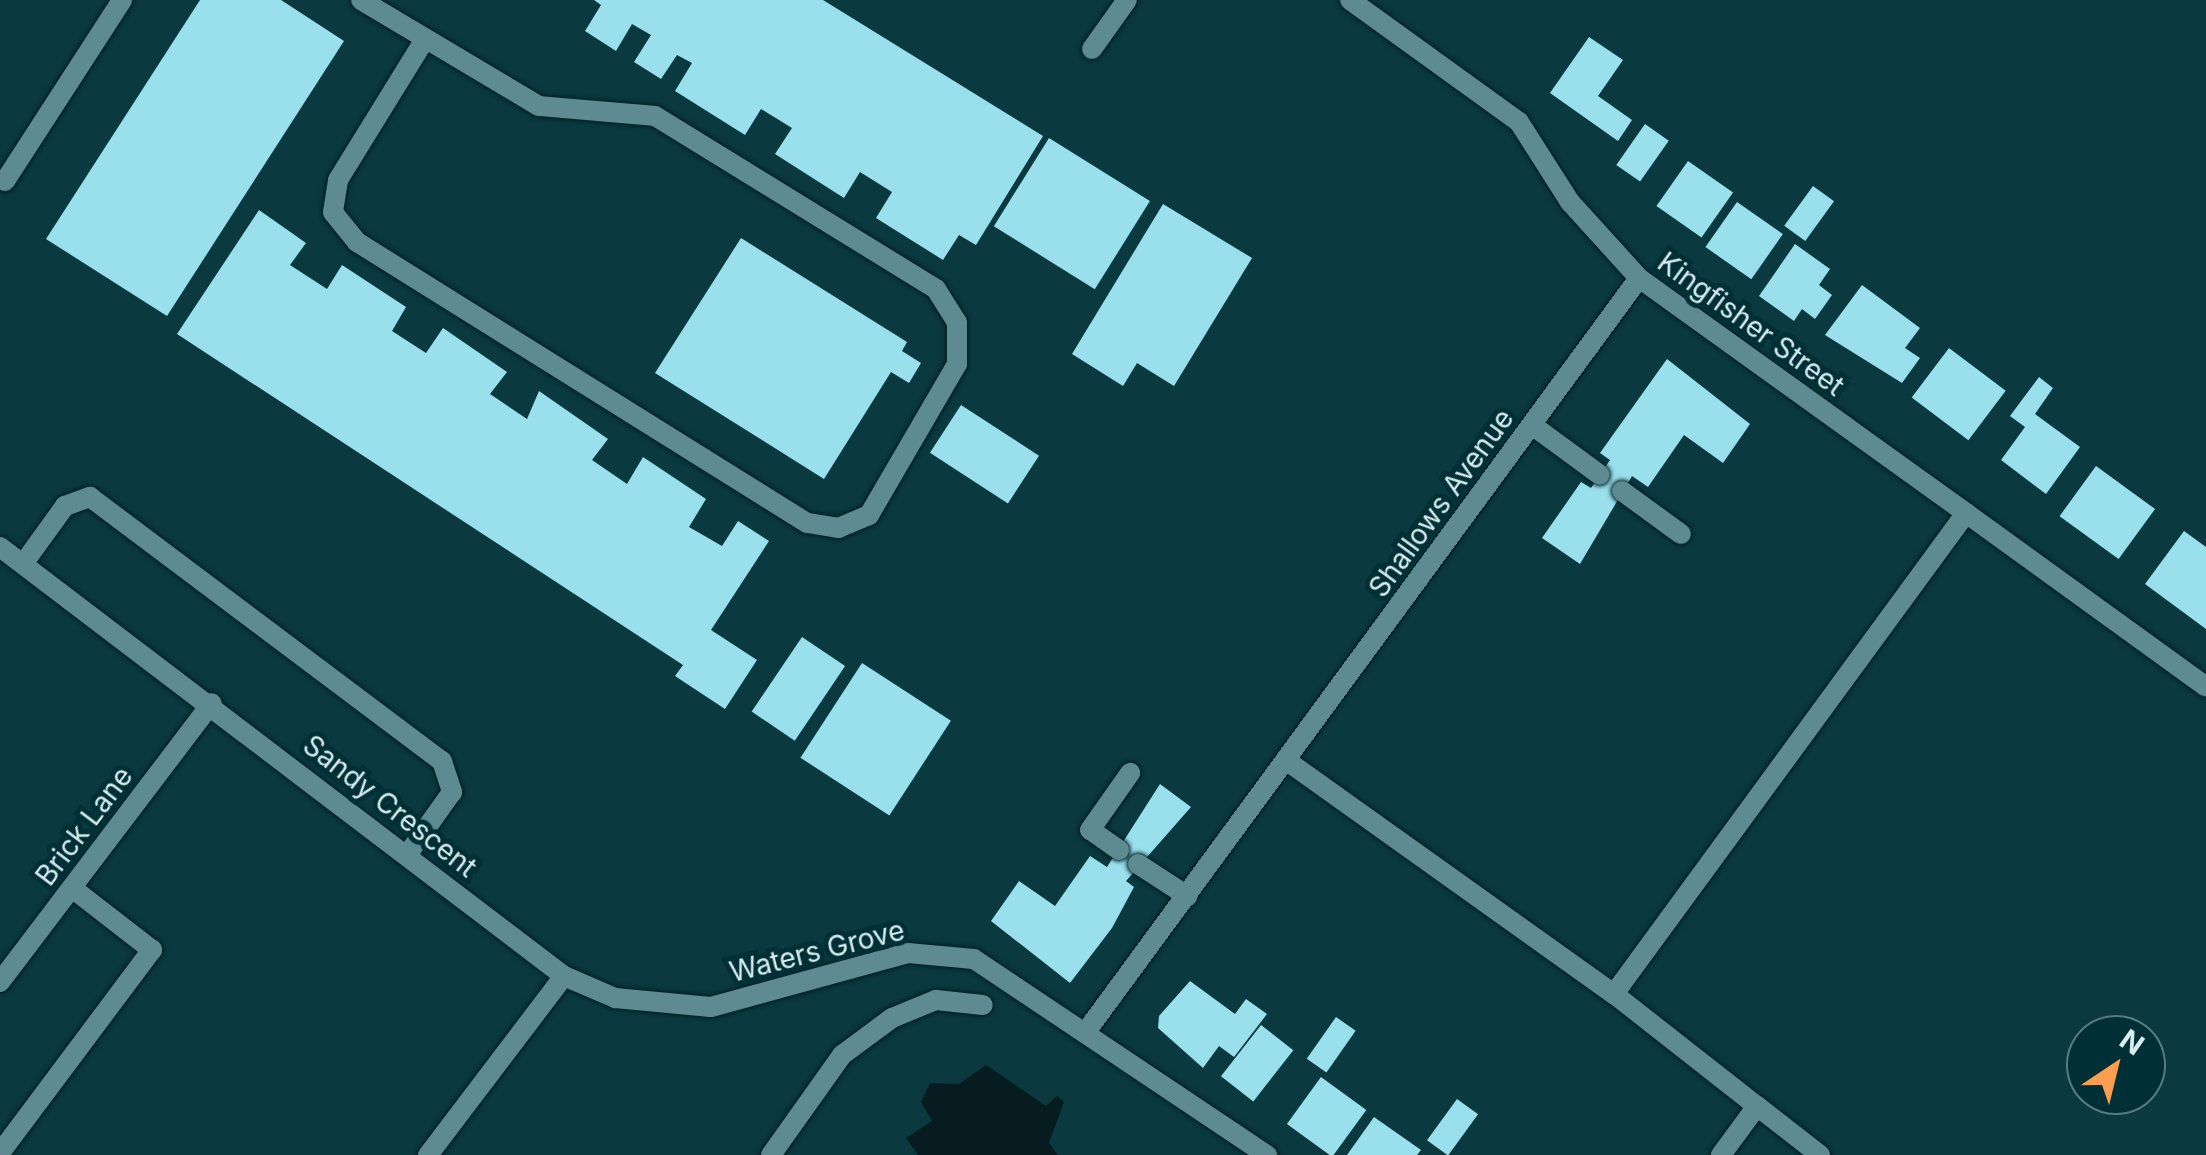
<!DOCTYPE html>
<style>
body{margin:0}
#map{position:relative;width:2206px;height:1155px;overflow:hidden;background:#0a3940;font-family:Inter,sans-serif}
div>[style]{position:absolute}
.water>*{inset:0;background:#061c20}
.building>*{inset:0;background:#9ae0ec;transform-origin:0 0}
.roads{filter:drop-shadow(0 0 2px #001f24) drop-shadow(0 0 2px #001f24)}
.lane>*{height:20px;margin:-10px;padding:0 10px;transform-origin:10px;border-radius:10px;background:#5e8a91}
.street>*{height:20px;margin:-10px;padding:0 10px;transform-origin:10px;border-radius:10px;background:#5e8a91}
span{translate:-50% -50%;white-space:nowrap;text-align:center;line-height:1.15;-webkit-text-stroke:10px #002f35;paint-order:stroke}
.street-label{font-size:28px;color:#d6edf1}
.north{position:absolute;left:2066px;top:1015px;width:100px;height:100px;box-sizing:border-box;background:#002f35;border:2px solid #567b80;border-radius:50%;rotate:35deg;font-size:28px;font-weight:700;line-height:40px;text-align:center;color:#d6edf1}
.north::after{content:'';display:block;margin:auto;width:35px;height:45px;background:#fa9f4f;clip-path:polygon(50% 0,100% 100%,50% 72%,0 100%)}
</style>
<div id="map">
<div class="water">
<i style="clip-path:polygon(986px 1065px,1046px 1106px,1057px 1096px,1064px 1102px,1049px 1143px,1058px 1155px,918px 1155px,906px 1138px,932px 1121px,921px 1102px,930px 1083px,959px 1084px)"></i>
</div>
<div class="building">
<i style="clip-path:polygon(200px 0,281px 0,344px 41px,167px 316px,46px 239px)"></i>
<i style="clip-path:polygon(594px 0,823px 0,1043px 136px,976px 245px,959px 235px,943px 260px,876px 218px,892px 192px,860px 172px,844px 198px,775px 154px,792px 128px,761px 109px,745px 135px,675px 91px,692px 63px,677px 55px,661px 79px,634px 62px,651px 35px,632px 24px,616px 51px,585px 31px,601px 5px)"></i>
<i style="clip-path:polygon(1589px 37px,1623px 60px,1598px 96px,1632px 120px,1618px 141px,1550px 93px)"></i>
<i style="left:1645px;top:124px;width:29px;height:50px;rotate:35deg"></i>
<i style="left:1049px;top:138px;width:119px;height:104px;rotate:32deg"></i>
<i style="left:1688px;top:161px;width:55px;height:55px;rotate:35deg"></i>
<i style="left:1813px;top:186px;width:26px;height:49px;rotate:36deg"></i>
<i style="left:1737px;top:202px;width:56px;height:55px;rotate:35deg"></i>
<i style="clip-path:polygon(1163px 204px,1252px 258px,1174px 386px,1137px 363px,1123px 386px,1072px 354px)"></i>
<i style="clip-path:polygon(259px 210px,306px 243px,290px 265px,327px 289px,342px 265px,406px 307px,392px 331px,426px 353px,443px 328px,507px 372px,490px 394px,527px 419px,539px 391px,608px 439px,592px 460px,627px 484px,643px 457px,706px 499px,689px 527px,722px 546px,738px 521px,769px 541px,711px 630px,757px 660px,725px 709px,675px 676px,683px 665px,177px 334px)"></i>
<i style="clip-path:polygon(741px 238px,907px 342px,902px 351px,921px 363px,909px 383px,891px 372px,824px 479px,655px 373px)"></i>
<i style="clip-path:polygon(1795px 244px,1830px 269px,1819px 285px,1832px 295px,1815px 319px,1802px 309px,1794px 321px,1759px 296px)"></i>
<i style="clip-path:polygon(1862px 285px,1920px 328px,1905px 348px,1920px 358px,1902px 383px,1825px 335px)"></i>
<i style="left:1949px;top:348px;width:71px;height:62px;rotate:37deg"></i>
<i style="clip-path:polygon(1667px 359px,1750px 424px,1723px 463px,1684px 435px,1648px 487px,1632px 476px,1580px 564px,1542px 538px,1581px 482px,1591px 488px,1610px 460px,1600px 453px)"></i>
<i style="clip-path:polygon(2039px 377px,2053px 388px,2035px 414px,2080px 447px,2046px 494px,2001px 460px,2025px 427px,2010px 416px)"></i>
<i style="left:961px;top:405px;width:93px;height:57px;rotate:33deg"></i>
<i style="left:2096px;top:466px;width:73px;height:62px;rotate:36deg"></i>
<i style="clip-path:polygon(2184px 531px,2206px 547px,2206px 629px,2145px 584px)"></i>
<i style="left:802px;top:637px;width:52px;height:90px;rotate:34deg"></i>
<i style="left:862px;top:663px;width:106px;height:113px;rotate:33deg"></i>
<i style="clip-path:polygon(1160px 784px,1191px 807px,1126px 881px,1134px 887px,1112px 928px,1070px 983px,991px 921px,1019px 881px,1055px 906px,1090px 856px,1107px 867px)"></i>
<i style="clip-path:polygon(1190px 981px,1235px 1014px,1246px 999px,1267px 1014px,1234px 1057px,1219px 1046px,1203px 1068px,1158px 1028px,1159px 1016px)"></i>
<i style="left:1336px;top:1017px;width:24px;height:51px;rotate:35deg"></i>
<i style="left:1261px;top:1025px;width:41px;height:65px;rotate:38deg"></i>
<i style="left:1321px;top:1077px;width:56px;height:58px;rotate:36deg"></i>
<i style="left:1457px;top:1099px;width:26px;height:51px;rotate:36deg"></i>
<i style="clip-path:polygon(1374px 1117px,1421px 1150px,1417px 1155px,1347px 1155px)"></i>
</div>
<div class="roads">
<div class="lane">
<i style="left:361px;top:0;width:207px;rotate:30.8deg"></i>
<i style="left:539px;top:106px;width:116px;rotate:4.9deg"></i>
<i style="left:655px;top:116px;width:330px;rotate:31.6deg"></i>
<i style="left:936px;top:289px;width:39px;rotate:58deg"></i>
<i style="left:957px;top:322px;width:42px;rotate:90deg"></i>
<i style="left:957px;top:364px;width:175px;rotate:120.2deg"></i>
<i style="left:869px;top:515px;width:33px;rotate:157deg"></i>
<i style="left:839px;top:528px;width:32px;rotate:-171deg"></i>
<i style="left:807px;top:523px;width:531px;rotate:-148.02deg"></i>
<i style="left:357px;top:242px;width:38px;rotate:-129deg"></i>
<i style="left:333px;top:212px;width:32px;rotate:-81deg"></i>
<i style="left:338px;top:180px;width:166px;rotate:-58.3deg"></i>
<i style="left:1092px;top:49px;width:60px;rotate:-54.5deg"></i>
<i style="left:5px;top:181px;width:216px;rotate:-57.1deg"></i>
<i style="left:1532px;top:425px;width:84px;rotate:36.3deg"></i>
<i style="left:1622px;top:491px;width:73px;rotate:36.1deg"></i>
<i style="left:23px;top:564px;width:72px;rotate:-54.1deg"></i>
<i style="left:65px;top:506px;width:27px;rotate:-20deg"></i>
<i style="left:90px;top:497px;width:440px;rotate:36.9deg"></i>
<i style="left:442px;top:761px;width:33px;rotate:72deg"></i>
<i style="left:452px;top:792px;width:77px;rotate:125.5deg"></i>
<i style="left:1119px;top:850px;width:35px;rotate:-145deg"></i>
<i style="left:1090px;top:830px;width:70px;rotate:-54.9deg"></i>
<i style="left:1138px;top:864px;width:59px;rotate:33.1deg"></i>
<i style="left:0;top:1153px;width:254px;rotate:-53.2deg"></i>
<i style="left:152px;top:950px;width:101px;rotate:-142.2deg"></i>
<i style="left:771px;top:1155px;width:123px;rotate:-54.6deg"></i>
<i style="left:842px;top:1055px;width:62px;rotate:-36.5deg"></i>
<i style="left:892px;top:1018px;width:48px;rotate:-22.2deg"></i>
<i style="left:936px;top:1000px;width:47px;rotate:6.1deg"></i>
</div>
<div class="street">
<i style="left:1350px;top:0;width:208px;rotate:35.8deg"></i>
<i style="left:1519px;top:122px;width:95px;rotate:57.5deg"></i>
<i style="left:1570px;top:202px;width:103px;rotate:47.8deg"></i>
<i style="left:1639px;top:278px;width:403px;rotate:35.7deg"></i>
<i style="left:1966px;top:513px;width:596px;rotate:126.2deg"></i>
<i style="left:1966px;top:513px;width:296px;rotate:35.9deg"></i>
<i style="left:0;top:547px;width:709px;rotate:37.26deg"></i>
<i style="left:564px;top:976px;width:225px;rotate:127.2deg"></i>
<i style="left:1287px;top:761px;width:402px;rotate:35.5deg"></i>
<i style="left:1614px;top:994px;width:182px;rotate:38.1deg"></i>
<i style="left:1757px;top:1106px;width:61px;rotate:126.3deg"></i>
<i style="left:564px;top:976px;width:56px;rotate:23.3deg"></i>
<i style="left:615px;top:998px;width:96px;rotate:5.4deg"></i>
<i style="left:711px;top:1007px;width:204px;rotate:-15.3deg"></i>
<i style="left:908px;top:953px;width:66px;rotate:5.2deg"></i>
<i style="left:974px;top:959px;width:353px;rotate:33.8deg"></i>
<i style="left:0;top:982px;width:350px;rotate:-52.8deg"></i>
<i style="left:1088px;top:1029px;width:931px;rotate:-53.73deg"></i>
<i style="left:1757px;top:1106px;width:80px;rotate:37.9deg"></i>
</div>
</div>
<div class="street-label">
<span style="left:1751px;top:324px;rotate:36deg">Kingfisher Street</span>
<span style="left:1441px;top:503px;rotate:-54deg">Shallows Avenue</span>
<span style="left:390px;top:806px;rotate:38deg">Sandy Crescent</span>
<span style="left:84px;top:826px;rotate:-53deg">Brick Lane</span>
<span style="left:817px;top:951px;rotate:-14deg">Waters Grove</span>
</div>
<div class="north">N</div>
</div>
